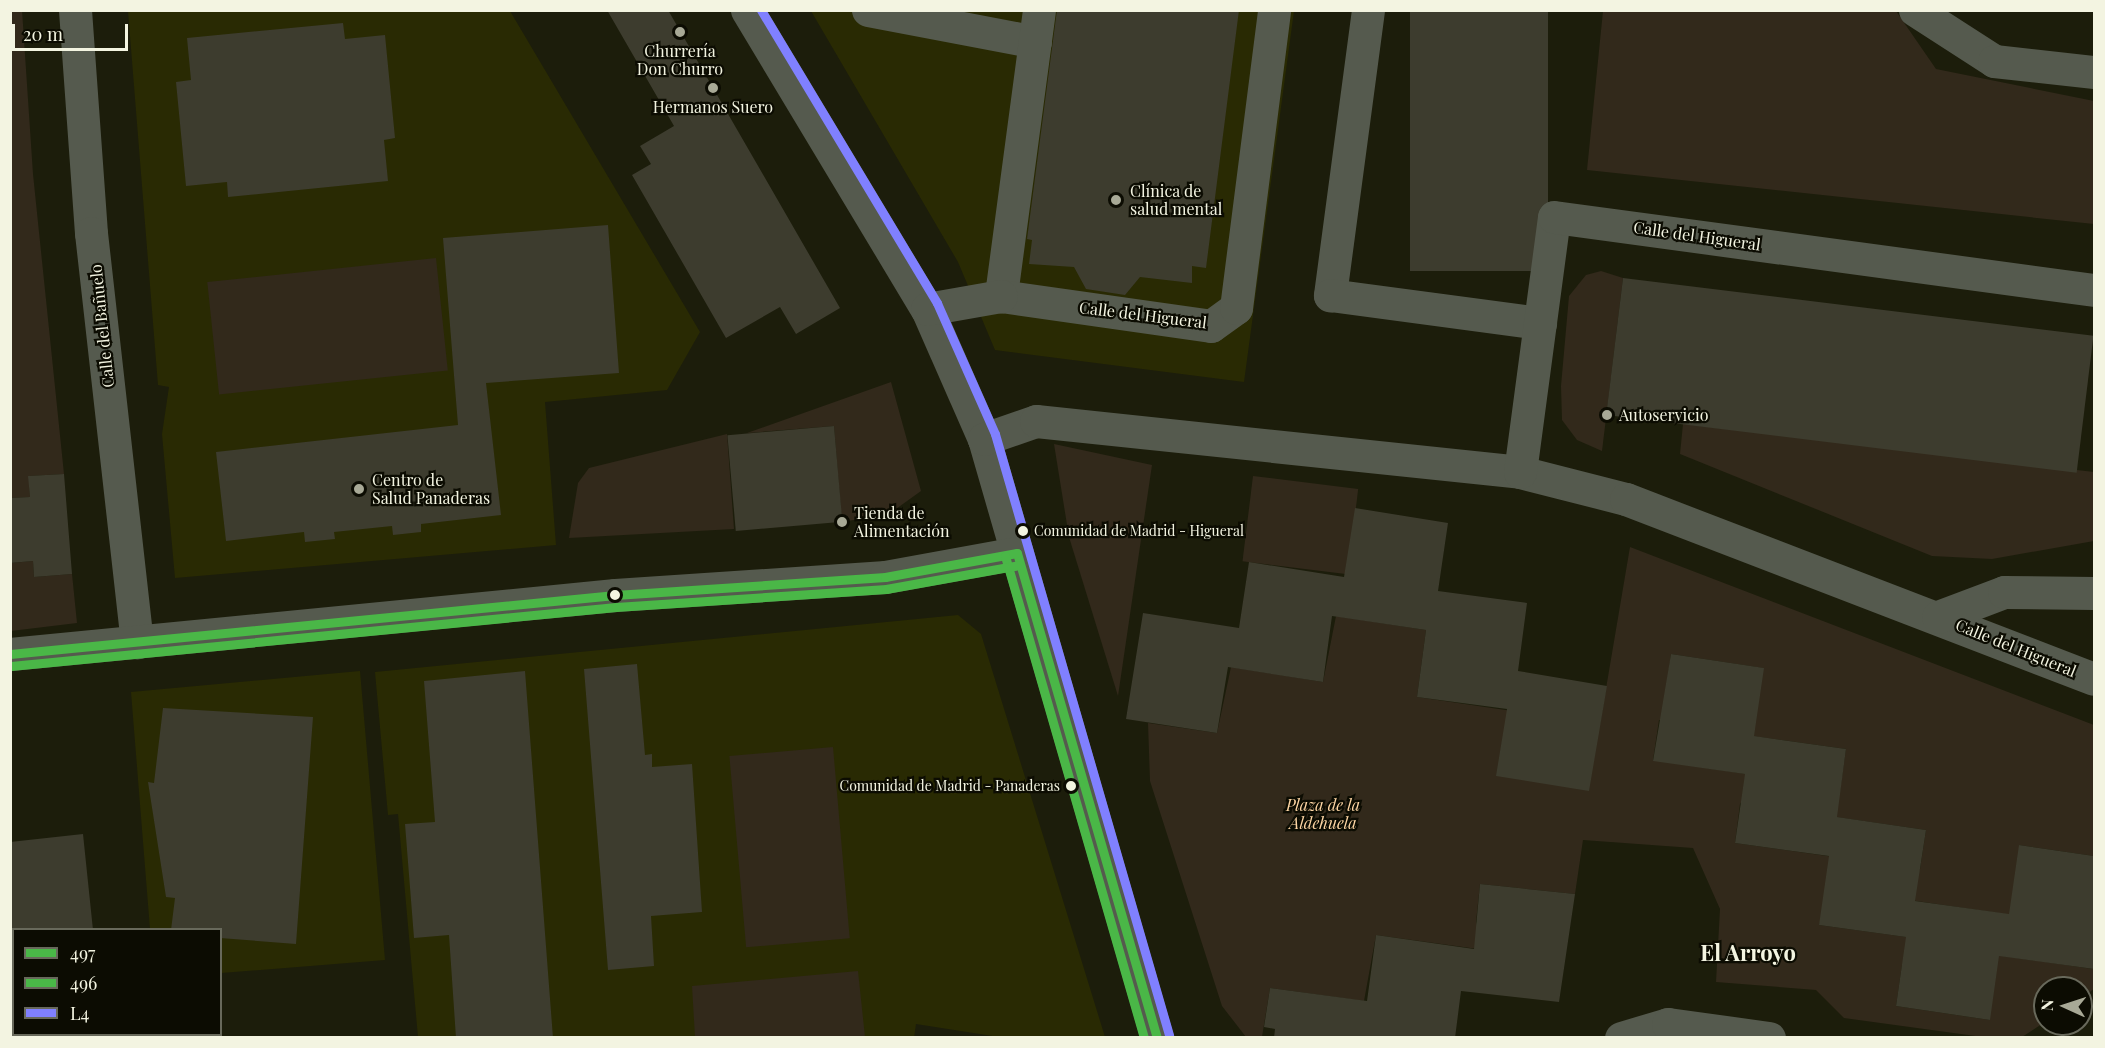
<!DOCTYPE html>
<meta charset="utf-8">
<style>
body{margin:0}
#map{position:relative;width:2105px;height:1048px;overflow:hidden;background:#1c1d0b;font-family:"Playfair Display",serif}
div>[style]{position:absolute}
.built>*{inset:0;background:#292a03}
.green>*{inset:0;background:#32291b;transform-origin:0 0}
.building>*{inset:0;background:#3d3c2e;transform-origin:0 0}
.minor>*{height:33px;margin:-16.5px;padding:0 16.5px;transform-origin:16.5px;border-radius:16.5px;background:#555a4e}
.bus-1>*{height:9px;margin:-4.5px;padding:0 4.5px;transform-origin:4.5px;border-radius:4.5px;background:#4ab747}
.bus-2>*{height:9px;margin:-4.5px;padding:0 4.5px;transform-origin:4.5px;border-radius:4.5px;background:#4ab747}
.bus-3>*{height:9px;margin:-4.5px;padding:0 4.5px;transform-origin:4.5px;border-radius:4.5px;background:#8080ff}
.dots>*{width:16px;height:16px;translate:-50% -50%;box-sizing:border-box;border:3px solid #0c0c02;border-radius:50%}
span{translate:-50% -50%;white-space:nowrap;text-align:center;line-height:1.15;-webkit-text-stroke:4.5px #0c0c02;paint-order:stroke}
.bus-label{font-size:14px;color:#f3f4e1}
.left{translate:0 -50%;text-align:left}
.right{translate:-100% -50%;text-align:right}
.poi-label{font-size:16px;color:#f3f4e1}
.street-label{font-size:16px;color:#f3f4e1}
.park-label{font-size:16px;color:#fed6a4;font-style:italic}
.district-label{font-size:22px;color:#f3f4e1;font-weight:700}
.frame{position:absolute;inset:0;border:12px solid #f3f4e1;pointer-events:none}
.legend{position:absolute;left:12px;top:928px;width:210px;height:108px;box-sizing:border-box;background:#0c0c02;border:2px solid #68695b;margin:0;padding:8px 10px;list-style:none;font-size:18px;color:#f3f4e1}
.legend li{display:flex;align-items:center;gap:12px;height:30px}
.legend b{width:30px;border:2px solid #68695b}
.north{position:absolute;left:2033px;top:976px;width:60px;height:60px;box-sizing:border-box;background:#0c0c02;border:2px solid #68695b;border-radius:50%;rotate:273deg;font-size:16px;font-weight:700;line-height:24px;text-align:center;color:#f3f4e1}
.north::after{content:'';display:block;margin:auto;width:21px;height:27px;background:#a8a996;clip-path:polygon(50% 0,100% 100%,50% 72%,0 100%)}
.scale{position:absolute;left:12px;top:24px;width:116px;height:27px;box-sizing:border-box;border:3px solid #f3f4e1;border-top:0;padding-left:8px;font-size:18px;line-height:21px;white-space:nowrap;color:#f3f4e1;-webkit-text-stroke:4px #0c0c02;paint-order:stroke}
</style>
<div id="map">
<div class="built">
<i style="clip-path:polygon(128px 11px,510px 11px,700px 332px,667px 390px,545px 402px,556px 545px,175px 578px,162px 434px,169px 387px,158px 385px)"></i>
<i style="clip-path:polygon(811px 11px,1294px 11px,1244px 382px,995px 350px,958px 262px)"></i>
<i style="clip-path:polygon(958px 615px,981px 634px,1105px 1037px,999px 1037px,916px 1024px,914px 1038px,418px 1037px,398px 814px,388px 815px,375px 672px)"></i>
<i style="clip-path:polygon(360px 671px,385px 960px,221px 973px,220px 930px,150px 929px,131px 692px)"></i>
</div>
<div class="green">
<i style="clip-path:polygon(22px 10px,33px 174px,64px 474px,29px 476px,30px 497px,11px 498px,10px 11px)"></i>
<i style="clip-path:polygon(1603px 11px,1896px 11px,1936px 69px,2094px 101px,2094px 224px,1587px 170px)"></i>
<i style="left:436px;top:258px;width:113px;height:230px;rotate:84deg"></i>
<i style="clip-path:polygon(1601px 271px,1623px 278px,1602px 451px,1577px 440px,1562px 420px,1561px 386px,1569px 296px,1586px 275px)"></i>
<i style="clip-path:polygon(891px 382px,921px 491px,889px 514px,842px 522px,834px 426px,747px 433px)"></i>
<i style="clip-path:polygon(1683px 424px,2094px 472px,2094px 541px,1992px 559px,1932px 556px,1680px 454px)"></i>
<i style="clip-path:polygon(727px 434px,734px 529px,569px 538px,578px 483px,589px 468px)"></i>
<i style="clip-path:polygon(1054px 444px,1152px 465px,1118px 696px,1069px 537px)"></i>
<i style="left:1253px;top:476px;width:106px;height:86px;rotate:7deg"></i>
<i style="clip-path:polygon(1630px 547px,2094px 725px,2094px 856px,2019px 845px,2025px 917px,1903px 899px,1920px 869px,1926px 830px,1822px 815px,1840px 791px,1846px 749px,1752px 736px,1763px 668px,1671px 654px,1666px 691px,1678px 722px,1659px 720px,1653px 760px,1760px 776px,1740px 804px,1735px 843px,1841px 858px,1819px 925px,1921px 939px,1902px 965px,1896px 1006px,1990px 1020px,1990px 954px,2093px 969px,2094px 965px,2094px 989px,2081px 998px,2081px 988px,2045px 988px,2045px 1022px,2022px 1037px,1990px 1038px,1844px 1018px,1816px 990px,1716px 982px,1720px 909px,1693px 848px,1583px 840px,1575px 894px,1480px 884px,1476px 922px,1485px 950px,1376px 935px,1364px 1001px,1270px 988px,1262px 1037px,1246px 1037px,1222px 1006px,1150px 781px,1148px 723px,1217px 733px,1231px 667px,1323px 682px,1336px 616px,1426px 630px,1417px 697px,1600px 724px)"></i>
<i style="clip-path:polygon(33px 561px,34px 577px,72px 574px,77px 623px,11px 631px,11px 563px)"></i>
<i style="left:833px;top:747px;width:192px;height:104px;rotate:85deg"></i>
<i style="clip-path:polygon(858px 971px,865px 1037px,695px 1037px,692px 986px)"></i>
</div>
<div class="building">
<i style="clip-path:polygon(607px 10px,668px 10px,840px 308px,796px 334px,780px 307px,726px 338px,632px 175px,651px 164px,640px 146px,674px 126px)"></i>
<i style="clip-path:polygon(1057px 10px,1239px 10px,1206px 268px,1192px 266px,1192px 283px,1140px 277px,1125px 295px,1086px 289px,1074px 267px,1029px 264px,1032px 240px,1027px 239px)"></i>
<i style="left:1410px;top:10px;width:138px;height:261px"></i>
<i style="clip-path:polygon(343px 23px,345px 39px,385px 35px,395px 138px,384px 140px,388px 181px,228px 197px,227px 182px,186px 186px,176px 82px,191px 80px,187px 38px)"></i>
<i style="clip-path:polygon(608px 225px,619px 373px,486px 383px,501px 515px,421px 524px,421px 532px,393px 535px,392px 526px,334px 532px,335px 539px,305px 542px,304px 532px,226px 541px,216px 452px,458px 425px,443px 238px)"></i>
<i style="left:1623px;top:278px;width:474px;height:138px;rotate:7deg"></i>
<i style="left:834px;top:426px;width:96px;height:107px;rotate:85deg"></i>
<i style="clip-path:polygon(64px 474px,72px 574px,34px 577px,33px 561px,10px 563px,10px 498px,30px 497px,28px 476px)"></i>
<i style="clip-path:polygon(1355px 508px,1448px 523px,1438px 591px,1527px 603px,1518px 671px,1607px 686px,1589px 791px,1496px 776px,1507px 709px,1417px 697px,1426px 630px,1332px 616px,1323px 682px,1228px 667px,1217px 733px,1126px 719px,1143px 613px,1239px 628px,1249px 562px,1344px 577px)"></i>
<i style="clip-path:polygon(1671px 654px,1764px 668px,1754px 736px,1846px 749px,1837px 817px,1926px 830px,1915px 901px,2009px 914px,2019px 845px,2094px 856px,2094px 969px,1999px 956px,1990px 1020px,1896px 1006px,1906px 937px,1819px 925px,1829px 856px,1735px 843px,1745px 774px,1653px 761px)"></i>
<i style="clip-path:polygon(637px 664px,645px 755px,652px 754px,652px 767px,692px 764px,702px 912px,651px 916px,654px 966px,608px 970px,584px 669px)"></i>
<i style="clip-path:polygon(525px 671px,553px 1038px,456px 1038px,449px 935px,414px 938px,405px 824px,435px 822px,424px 681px)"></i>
<i style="clip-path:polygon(163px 708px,313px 717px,296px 944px,220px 938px,220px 930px,171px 930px,175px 898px,166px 897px,148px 782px,154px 783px)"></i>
<i style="clip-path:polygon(83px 834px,93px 930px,10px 930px,10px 842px)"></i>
<i style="clip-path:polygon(1480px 884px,1575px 894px,1559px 1002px,1461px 991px,1455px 1038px,1274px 1038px,1275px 1029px,1264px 1027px,1270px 988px,1367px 1001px,1376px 935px,1474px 949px)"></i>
</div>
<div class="minor">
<i style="left:75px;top:10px;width:224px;rotate:85.9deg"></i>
<i style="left:91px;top:233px;width:412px;rotate:83.6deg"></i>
<i style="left:747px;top:10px;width:349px;rotate:59deg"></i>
<i style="left:927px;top:309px;width:142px;rotate:66.3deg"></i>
<i style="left:984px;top:439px;width:623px;rotate:73.89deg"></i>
<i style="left:868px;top:10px;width:170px;rotate:10.8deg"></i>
<i style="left:1039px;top:10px;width:289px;rotate:97.6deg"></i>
<i style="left:1001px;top:296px;width:212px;rotate:8.1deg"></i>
<i style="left:1211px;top:326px;width:31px;rotate:-36deg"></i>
<i style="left:1236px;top:308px;width:300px;rotate:-82.7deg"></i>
<i style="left:1368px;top:10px;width:288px;rotate:97.6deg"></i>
<i style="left:1330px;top:295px;width:212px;rotate:7.6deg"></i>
<i style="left:1915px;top:10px;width:94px;rotate:32.8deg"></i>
<i style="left:1994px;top:61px;width:101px;rotate:6.3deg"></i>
<i style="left:927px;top:309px;width:75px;rotate:-10deg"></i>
<i style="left:984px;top:439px;width:55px;rotate:-19.1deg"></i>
<i style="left:1036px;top:421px;width:487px;rotate:6deg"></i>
<i style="left:1520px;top:472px;width:109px;rotate:14.3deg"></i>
<i style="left:1626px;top:499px;width:501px;rotate:21.04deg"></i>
<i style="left:1520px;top:472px;width:257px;rotate:-82.4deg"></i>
<i style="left:1554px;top:217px;width:545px;rotate:7.7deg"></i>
<i style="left:1938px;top:617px;width:71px;rotate:-20.7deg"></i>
<i style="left:2004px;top:592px;width:90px;rotate:0.6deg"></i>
<i style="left:10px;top:654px;width:608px;rotate:-5.57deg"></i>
<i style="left:615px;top:595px;width:271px;rotate:-3.8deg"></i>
<i style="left:885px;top:577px;width:134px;rotate:-10.3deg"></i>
<i style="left:1621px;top:1038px;width:49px;rotate:-16.6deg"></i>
<i style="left:1668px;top:1024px;width:102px;rotate:7.9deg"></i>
</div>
<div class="bus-1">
<i style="left:1017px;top:553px;width:505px;rotate:73.9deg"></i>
<i style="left:10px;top:654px;width:608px;rotate:-5.57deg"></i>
<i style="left:615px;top:595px;width:271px;rotate:-3.8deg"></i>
<i style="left:885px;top:577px;width:134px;rotate:-10.3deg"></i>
</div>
<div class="bus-2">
<i style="left:1005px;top:556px;width:502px;rotate:73.91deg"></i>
<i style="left:11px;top:666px;width:608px;rotate:-5.57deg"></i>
<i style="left:616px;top:607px;width:271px;rotate:-3.8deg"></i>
<i style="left:886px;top:589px;width:135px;rotate:-10.2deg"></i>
</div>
<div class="bus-3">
<i style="left:761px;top:10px;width:342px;rotate:59deg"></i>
<i style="left:937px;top:303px;width:143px;rotate:66.1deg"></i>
<i style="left:995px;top:434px;width:626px;rotate:73.85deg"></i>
</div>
<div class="dots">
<i style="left:680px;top:32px;background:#a8a996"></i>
<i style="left:713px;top:88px;background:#a8a996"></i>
<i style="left:1116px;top:200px;background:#a8a996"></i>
<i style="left:1607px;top:415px;background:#a8a996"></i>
<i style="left:359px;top:489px;background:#a8a996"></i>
<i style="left:842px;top:522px;background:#a8a996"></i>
<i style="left:1023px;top:531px;background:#f3f4e1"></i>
<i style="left:615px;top:595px;background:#f3f4e1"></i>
<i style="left:1071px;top:786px;background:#f3f4e1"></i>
</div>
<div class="bus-label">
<span class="left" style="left:1034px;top:531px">Comunidad de Madrid - Higueral</span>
<span class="right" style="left:1060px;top:786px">Comunidad de Madrid - Panaderas</span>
</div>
<div class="poi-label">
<span style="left:680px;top:60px">Churrería<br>Don Churro</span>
<span style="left:713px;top:107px">Hermanos Suero</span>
<span class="left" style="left:1130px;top:200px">Clínica de<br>salud mental</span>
<span class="left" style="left:1619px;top:415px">Autoservicio</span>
<span class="left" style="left:372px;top:489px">Centro de<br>Salud Panaderas</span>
<span class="left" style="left:854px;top:522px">Tienda de<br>Alimentación</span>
</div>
<div class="street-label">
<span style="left:1697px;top:236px;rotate:8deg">Calle del Higueral</span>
<span style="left:1143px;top:315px;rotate:7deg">Calle del Higueral</span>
<span style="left:102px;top:326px;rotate:-96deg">Calle del Bañuelo</span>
<span style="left:2016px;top:648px;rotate:22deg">Calle del Higueral</span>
</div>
<div class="park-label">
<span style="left:1323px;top:814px">Plaza de la<br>Aldehuela</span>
</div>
<div class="district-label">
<span style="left:1748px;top:953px">El Arroyo</span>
</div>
<div class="frame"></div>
<ul class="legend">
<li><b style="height:8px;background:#4ab747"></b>497</li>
<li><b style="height:8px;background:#4ab747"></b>496</li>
<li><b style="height:8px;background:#8080ff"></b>L4</li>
</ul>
<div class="north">N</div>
<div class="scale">20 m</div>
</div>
